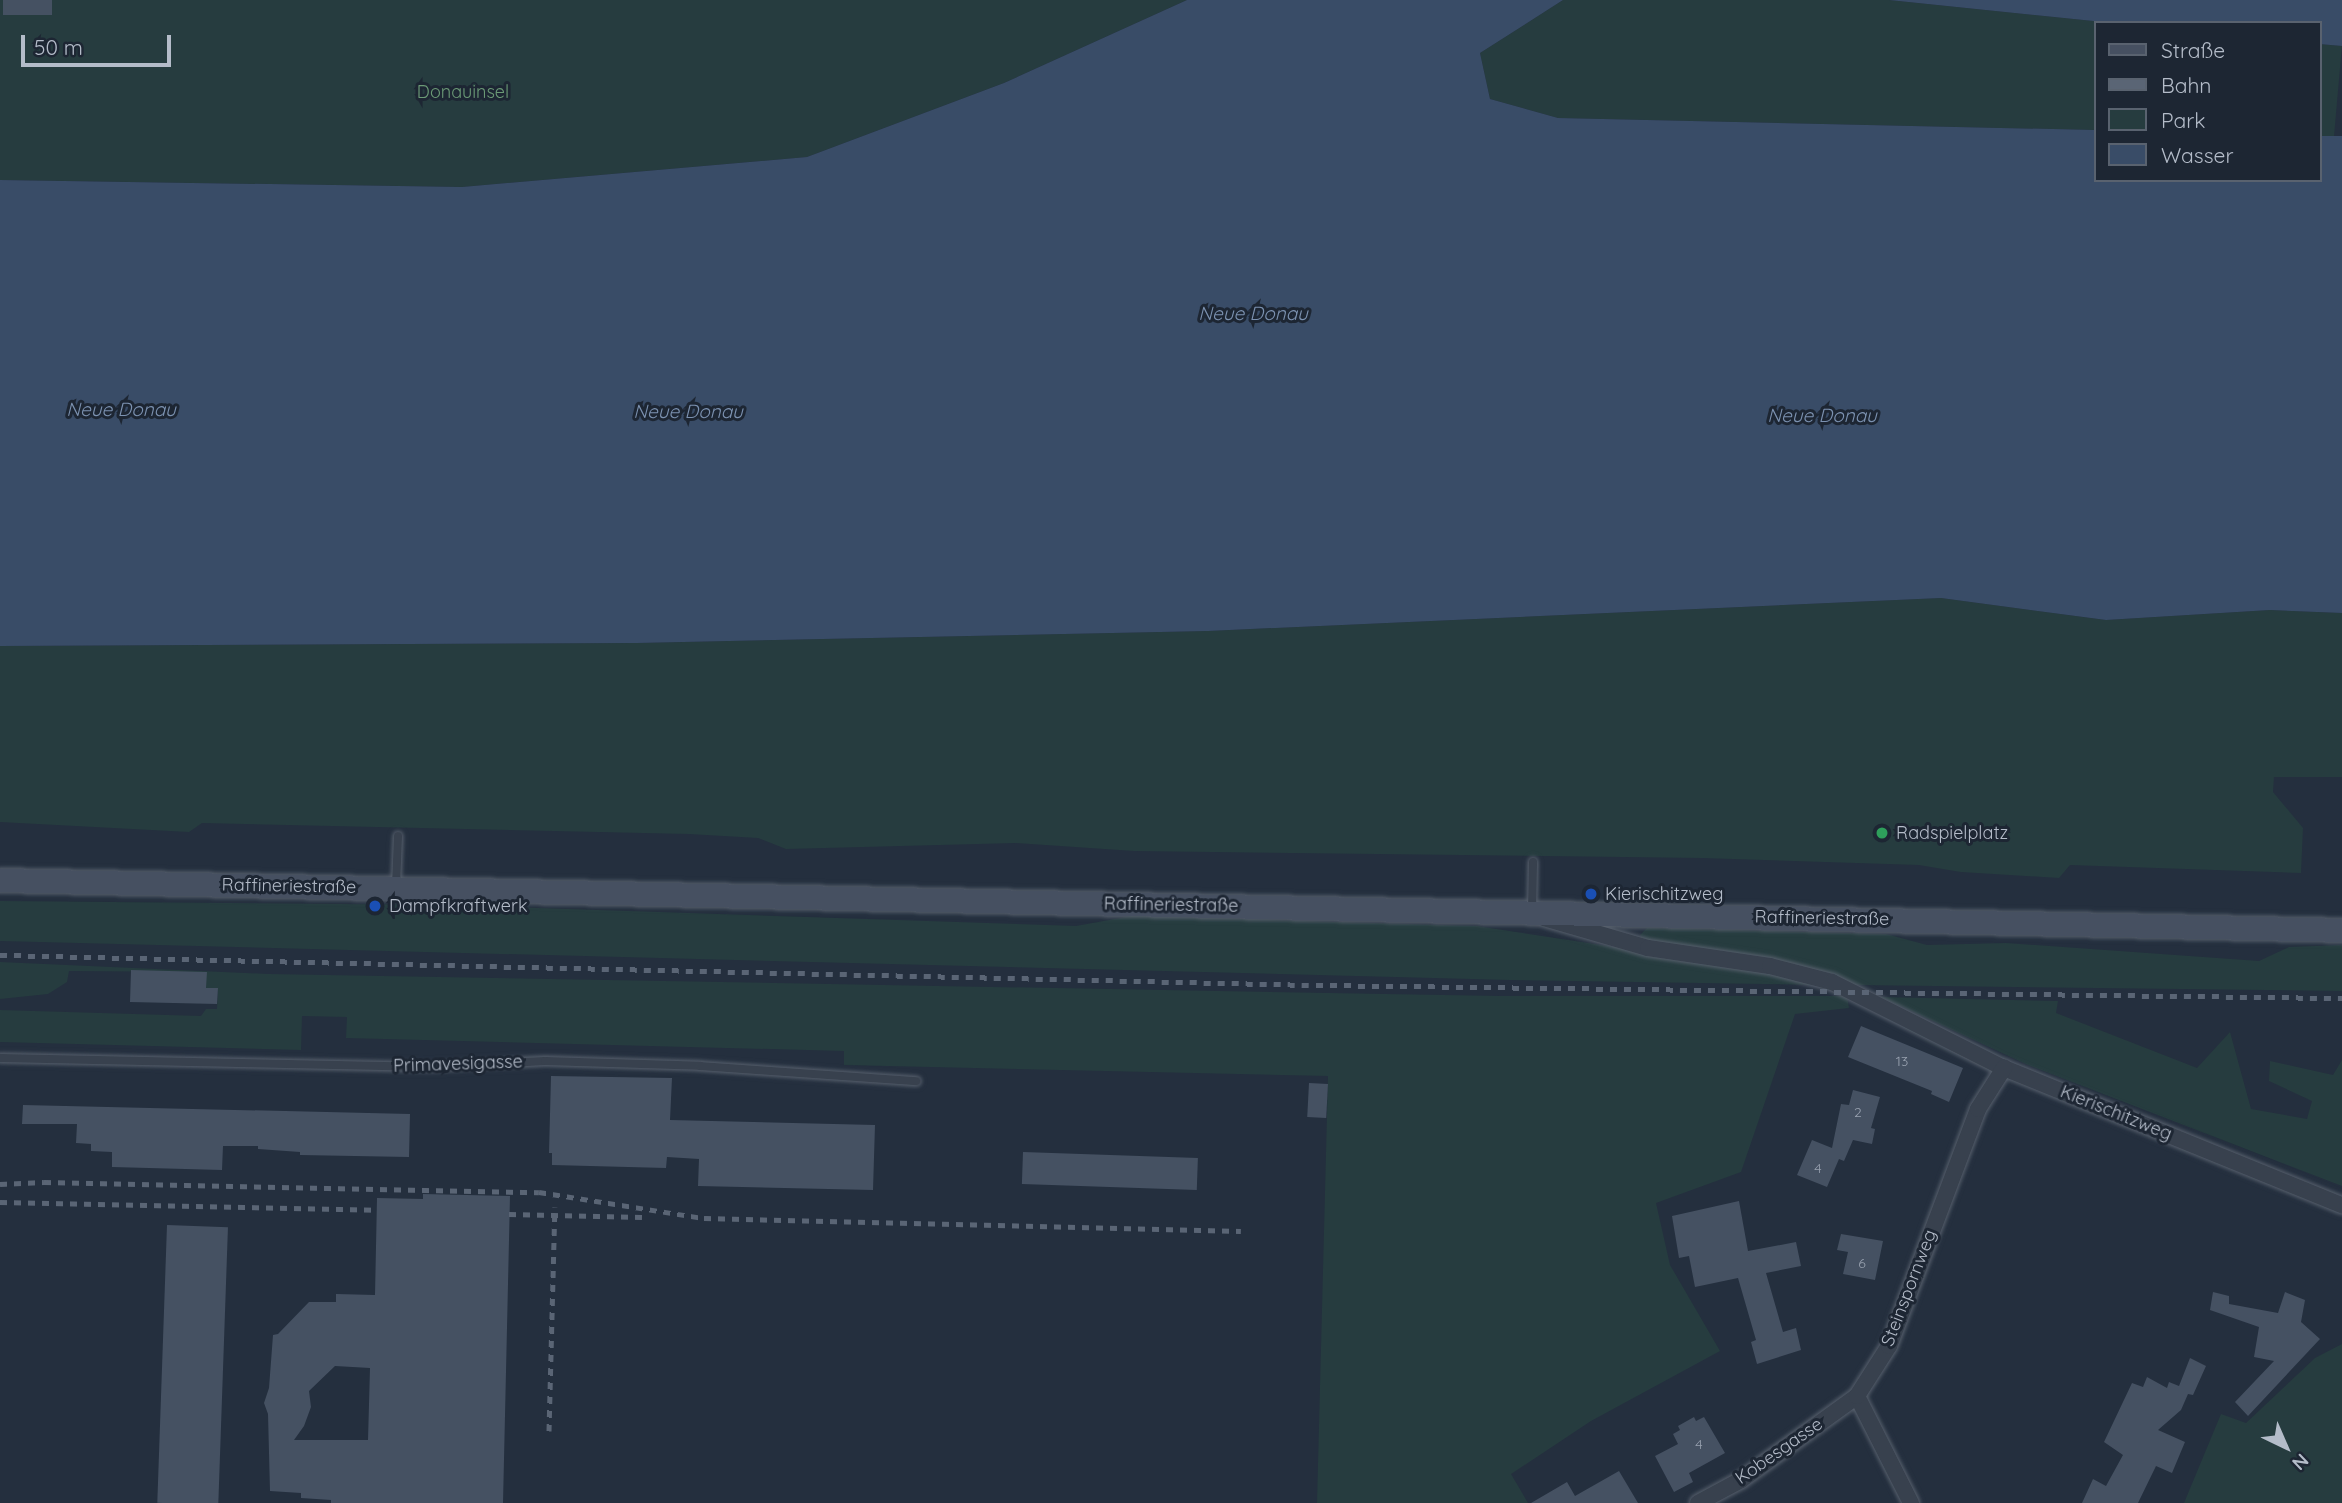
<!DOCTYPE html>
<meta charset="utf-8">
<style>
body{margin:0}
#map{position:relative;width:2342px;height:1503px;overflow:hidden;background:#242f3e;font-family:Quicksand,sans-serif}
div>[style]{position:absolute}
.green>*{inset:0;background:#263c3f;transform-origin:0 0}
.water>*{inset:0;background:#394c67}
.building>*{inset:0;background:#455162;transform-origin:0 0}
.roads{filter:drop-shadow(0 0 2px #565f6c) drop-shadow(0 0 2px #565f6c)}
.service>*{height:8px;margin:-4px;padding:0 4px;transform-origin:4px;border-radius:4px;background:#38414e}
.minor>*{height:16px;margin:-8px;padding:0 8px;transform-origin:8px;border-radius:8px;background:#38414e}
.secondary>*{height:23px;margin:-11.5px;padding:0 11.5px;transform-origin:11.5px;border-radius:11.5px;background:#465061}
.rail>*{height:5px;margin-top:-2.5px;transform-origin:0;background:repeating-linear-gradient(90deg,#5a6575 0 7px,transparent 0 14px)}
.dots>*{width:19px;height:19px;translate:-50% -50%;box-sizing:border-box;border:4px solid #1d2633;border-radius:50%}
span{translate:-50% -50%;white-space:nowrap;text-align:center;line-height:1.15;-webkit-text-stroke:6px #1d2633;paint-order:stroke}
.number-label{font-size:14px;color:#98a1af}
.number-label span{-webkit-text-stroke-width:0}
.park-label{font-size:18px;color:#6b9a76}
.poi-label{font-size:18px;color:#b4bcc9}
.left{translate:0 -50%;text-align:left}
.street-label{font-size:18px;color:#b4bcc9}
.water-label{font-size:19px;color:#7c92b1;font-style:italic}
.legend{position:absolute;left:2094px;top:21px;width:228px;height:161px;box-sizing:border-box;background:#1d2633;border:2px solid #59626f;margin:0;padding:9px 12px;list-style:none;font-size:21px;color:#b4bcc9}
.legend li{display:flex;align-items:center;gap:14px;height:35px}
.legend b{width:35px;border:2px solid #59626f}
.north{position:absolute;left:2251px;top:1412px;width:70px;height:70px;-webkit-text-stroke:5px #1d2633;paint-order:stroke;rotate:136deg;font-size:19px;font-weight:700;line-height:28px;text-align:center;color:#b4bcc9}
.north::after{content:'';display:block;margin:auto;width:24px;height:32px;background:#b4bcc9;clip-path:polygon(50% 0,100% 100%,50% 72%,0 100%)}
.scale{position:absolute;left:21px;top:35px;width:150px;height:32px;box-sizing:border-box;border:4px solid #b4bcc9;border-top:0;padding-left:9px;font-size:21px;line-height:24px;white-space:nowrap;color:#b4bcc9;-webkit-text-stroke:5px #1d2633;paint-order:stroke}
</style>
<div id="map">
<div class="green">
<i style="clip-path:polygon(0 0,1187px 0,1004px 83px,807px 157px,462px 187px,0 180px)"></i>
<i style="clip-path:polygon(1563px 0,1889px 0,2113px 23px,2095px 23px,2095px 130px,1558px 118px,1490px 99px,1480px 53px)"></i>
<i style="left:2319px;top:44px;width:23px;height:92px;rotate:5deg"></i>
<i style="clip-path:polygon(1941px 598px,2106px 620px,2270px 610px,2342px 613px,2342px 777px,2274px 777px,2273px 792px,2303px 828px,2301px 873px,2070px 865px,2059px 878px,1961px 872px,1919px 865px,1702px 858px,1134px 851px,1016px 843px,786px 849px,758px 838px,689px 834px,202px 823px,189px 832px,0 822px,0 646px,637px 643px,1208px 631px)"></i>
<i style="clip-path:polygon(0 901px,452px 905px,1076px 926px,1131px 916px,1477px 926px,1713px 962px,1822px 985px,1510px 980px,0 941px)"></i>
<i style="clip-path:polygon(1647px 928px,1886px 934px,1927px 945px,2006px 943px,2259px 961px,2289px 947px,2342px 945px,2342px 991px,1855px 985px,1643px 941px,1640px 935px)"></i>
<i style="clip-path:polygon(0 962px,269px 974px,1501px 996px,1847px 996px,1849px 1008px,1795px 1014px,1741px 1172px,1656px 1203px,1670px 1265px,1720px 1351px,1591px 1421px,1511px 1474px,1528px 1503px,1317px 1503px,1328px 1076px,844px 1065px,844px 1051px,346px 1038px,347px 1017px,302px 1016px,301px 1050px,0 1042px,0 1010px,201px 1016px,206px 1009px,217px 1009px,218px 989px,206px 988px,206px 972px,69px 971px,67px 982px,48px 994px,0 999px)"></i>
<i style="clip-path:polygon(1881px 997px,2058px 1001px,2056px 1013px,2197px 1068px,2230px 1032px,2251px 1109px,2307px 1119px,2312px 1101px,2269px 1081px,2270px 1061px,2333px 1075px,2342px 1060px,2342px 1186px,2028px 1065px)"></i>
<i style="clip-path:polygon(2342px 1344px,2342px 1503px,2184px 1503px,2221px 1414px,2246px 1423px,2315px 1358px)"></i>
</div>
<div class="water">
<i style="clip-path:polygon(1187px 0,1563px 0,1480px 53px,1490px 99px,1558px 118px,2095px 130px,2095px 180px,2319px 180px,2319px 136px,2342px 136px,2342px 613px,2270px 610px,2106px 620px,1941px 598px,1208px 631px,637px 643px,0 646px,0 180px,462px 187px,807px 157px,1004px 83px)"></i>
<i style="clip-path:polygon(1889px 0,2342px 0,2342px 46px,2319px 44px,2319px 23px,2113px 23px)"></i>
</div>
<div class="building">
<i style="left:3px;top:0;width:49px;height:15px"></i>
<i style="clip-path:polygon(131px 970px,207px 972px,206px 988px,218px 988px,217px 1004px,130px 1002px)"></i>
<i style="clip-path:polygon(1861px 1026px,1963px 1068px,1949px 1102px,1931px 1094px,1932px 1091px,1848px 1057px)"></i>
<i style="clip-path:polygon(551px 1076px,672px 1078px,670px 1120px,875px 1125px,873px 1190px,698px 1186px,699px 1159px,667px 1157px,666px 1168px,552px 1165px,552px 1153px,549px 1153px)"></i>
<i style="left:1309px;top:1083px;width:19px;height:34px;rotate:3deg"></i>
<i style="clip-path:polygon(1853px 1090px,1880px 1097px,1871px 1128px,1875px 1129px,1872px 1144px,1853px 1140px,1844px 1161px,1839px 1159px,1827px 1187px,1797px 1175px,1812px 1140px,1832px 1148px,1841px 1104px,1849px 1105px)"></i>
<i style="clip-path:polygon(23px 1105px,410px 1114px,409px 1157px,300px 1155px,300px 1152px,258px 1149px,258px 1146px,223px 1146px,222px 1170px,112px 1167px,112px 1152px,91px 1151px,91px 1144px,76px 1143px,77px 1124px,22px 1124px)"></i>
<i style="left:1023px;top:1152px;width:175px;height:32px;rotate:2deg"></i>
<i style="clip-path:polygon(evenodd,423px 1194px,510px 1196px,503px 1503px,331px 1503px,331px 1500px,301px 1498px,301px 1493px,270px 1491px,268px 1414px,264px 1403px,269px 1388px,273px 1335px,278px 1334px,309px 1302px,336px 1302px,336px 1294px,375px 1295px,377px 1198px,423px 1199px,423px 1194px,335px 1366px,370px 1368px,368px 1440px,294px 1440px,304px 1426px,311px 1407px,309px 1391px,335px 1366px)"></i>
<i style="clip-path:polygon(1739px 1201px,1748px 1251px,1796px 1242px,1801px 1266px,1766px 1273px,1783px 1332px,1796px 1328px,1801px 1350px,1757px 1364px,1751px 1342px,1756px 1340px,1738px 1278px,1695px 1287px,1689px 1256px,1679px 1258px,1672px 1216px)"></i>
<i style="left:167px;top:1225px;width:61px;height:278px;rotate:2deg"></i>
<i style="clip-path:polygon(1841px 1234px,1883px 1241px,1875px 1280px,1843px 1274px,1848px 1252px,1837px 1250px)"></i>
<i style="clip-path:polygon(2213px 1292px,2229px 1296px,2229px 1304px,2278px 1313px,2285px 1292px,2305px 1300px,2301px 1322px,2320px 1339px,2248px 1416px,2235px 1402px,2274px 1361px,2254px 1357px,2259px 1327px,2210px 1310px)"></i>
<i style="clip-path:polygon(2190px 1358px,2206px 1366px,2193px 1395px,2188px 1394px,2181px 1410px,2158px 1430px,2185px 1442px,2172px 1473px,2156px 1466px,2138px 1503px,2082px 1503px,2093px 1479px,2106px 1486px,2123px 1455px,2104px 1442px,2132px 1383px,2143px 1387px,2147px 1377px,2167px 1388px,2169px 1382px,2179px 1386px)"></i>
<i style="clip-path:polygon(1694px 1417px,1696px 1421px,1704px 1417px,1725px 1453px,1689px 1473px,1693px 1482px,1674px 1492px,1655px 1456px,1678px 1444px,1673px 1434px,1680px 1430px,1678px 1426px)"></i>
<i style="clip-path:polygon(1619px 1471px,1638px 1503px,1531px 1503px,1567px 1482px,1575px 1496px)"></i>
</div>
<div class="roads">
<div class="service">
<i style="left:396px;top:886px;width:50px;rotate:-87.7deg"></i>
<i style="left:1532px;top:911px;width:49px;rotate:-88.8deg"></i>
<i style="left:0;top:1058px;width:431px;rotate:1.2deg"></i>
<i style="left:431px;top:1067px;width:114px;rotate:-3deg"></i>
<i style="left:545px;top:1061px;width:155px;rotate:1.8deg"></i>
<i style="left:700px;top:1066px;width:217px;rotate:4deg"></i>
</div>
<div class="minor">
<i style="left:1544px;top:918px;width:108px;rotate:16.1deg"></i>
<i style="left:1648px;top:948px;width:123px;rotate:8.4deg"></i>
<i style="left:1770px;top:966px;width:64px;rotate:14.5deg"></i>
<i style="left:1832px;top:982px;width:192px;rotate:26.6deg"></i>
<i style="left:2004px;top:1068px;width:365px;rotate:22.1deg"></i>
<i style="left:1698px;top:1503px;width:49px;rotate:-28.1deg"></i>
<i style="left:1741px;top:1480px;width:143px;rotate:-35.9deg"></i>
<i style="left:1911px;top:1503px;width:120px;rotate:-116.8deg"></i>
<i style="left:1857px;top:1396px;width:59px;rotate:-57.4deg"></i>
<i style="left:1889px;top:1346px;width:253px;rotate:-69.4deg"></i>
<i style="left:1978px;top:1109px;width:49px;rotate:-57.6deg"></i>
</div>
<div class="secondary">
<i style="left:0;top:880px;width:2343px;rotate:1.22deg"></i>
</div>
</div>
<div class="rail">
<i style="left:0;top:955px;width:1316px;rotate:1.31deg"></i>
<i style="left:1316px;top:985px;width:1026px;rotate:0.73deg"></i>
<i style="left:0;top:1184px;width:44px;rotate:-2.6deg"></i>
<i style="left:44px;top:1182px;width:495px;rotate:1.2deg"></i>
<i style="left:539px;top:1192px;width:167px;rotate:9deg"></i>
<i style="left:704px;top:1218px;width:537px;rotate:1.39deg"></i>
<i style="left:0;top:1202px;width:376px;rotate:1.2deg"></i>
<i style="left:509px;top:1214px;width:133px;rotate:1.3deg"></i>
<i style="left:549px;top:1431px;width:224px;rotate:-88.5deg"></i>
</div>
<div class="dots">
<i style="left:1882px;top:833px;background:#2e9e5b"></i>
<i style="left:1591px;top:894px;background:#1a4fb4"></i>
<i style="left:375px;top:906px;background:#1a4fb4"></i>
</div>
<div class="number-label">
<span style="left:1902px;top:1061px">13</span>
<span style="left:1858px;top:1112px">2</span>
<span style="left:1818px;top:1168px">4</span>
<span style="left:1862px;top:1263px">6</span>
<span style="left:1699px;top:1444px">4</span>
</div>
<div class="park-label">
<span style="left:463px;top:92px">Donauinsel</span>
</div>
<div class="poi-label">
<span class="left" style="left:1896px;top:833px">Radspielplatz</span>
<span class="left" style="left:1605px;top:894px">Kierischitzweg</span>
<span class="left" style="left:389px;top:906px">Dampfkraftwerk</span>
</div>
<div class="street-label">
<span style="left:289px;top:886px;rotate:1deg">Raffineriestraße</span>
<span style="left:1171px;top:905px;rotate:1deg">Raffineriestraße</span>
<span style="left:1822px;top:918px;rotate:1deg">Raffineriestraße</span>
<span style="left:458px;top:1064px;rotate:-2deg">Primavesigasse</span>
<span style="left:2116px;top:1113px;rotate:22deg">Kierischitzweg</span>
<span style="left:1909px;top:1288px;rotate:-69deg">Steinspornweg</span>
<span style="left:1779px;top:1451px;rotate:-35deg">Kobesgasse</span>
</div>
<div class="water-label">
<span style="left:1253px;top:314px">Neue Donau</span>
<span style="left:121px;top:410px">Neue Donau</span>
<span style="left:688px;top:412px">Neue Donau</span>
<span style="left:1822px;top:416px">Neue Donau</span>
</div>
<ul class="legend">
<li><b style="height:9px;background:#465061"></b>Straße</li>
<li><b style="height:9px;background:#5a6575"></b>Bahn</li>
<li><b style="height:19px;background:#263c3f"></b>Park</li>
<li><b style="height:19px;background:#394c67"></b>Wasser</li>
</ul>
<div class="north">N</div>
<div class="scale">50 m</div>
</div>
